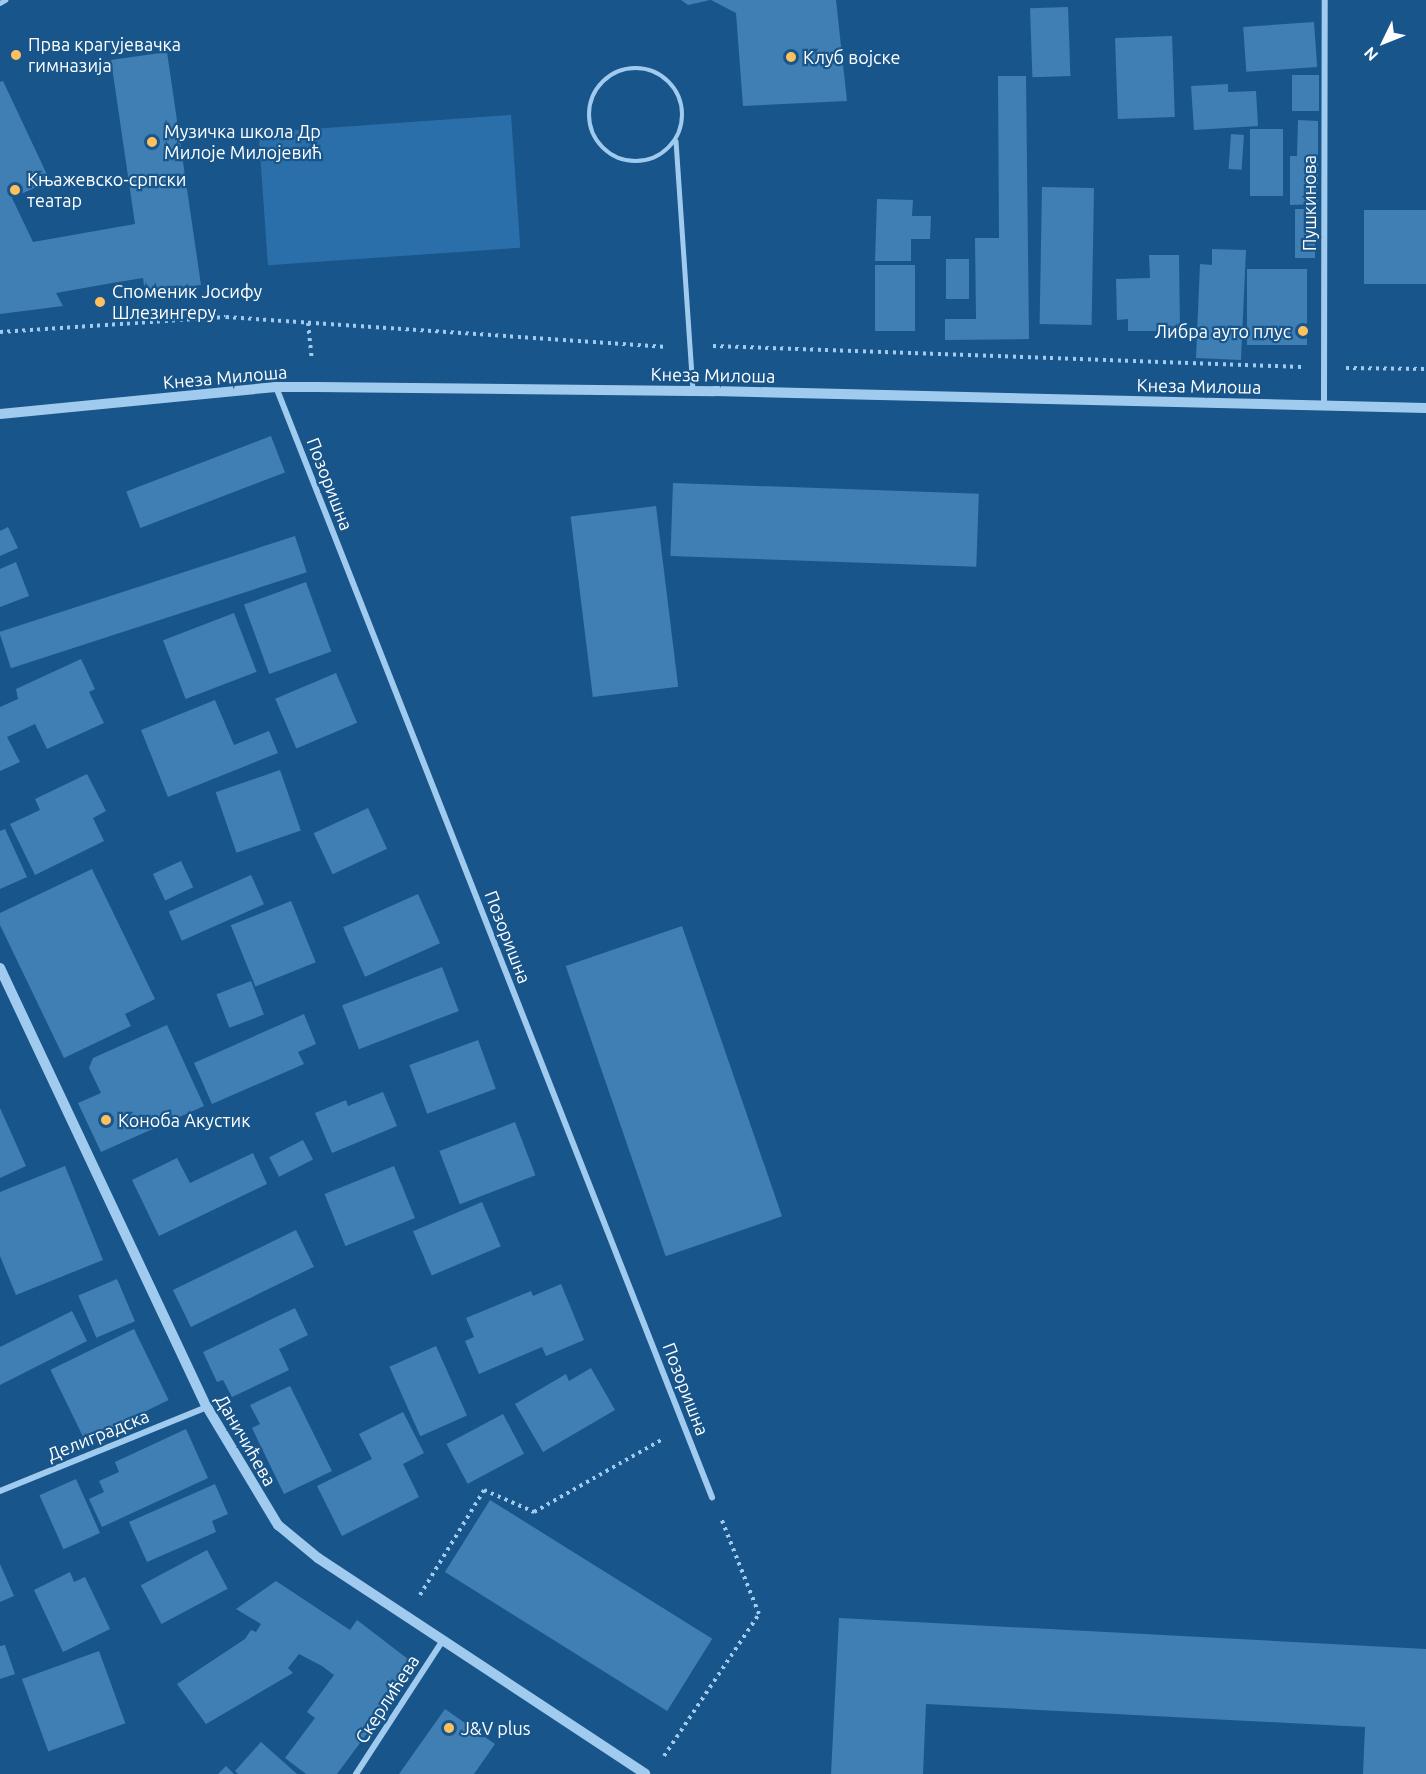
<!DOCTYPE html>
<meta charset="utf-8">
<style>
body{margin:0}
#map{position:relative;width:1426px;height:1774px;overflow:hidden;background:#18558a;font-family:Ubuntu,sans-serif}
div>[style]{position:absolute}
.green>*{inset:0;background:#2a6fa9;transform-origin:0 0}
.building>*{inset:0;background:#407fb3;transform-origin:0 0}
.path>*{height:4px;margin-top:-2px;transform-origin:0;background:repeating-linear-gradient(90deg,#a1cbee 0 3px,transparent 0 7.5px)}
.service>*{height:4.5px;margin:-2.25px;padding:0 2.25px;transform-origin:2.25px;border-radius:2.25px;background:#a1cbee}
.service>.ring{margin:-2.25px;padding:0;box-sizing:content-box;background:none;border:4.5px solid #a1cbee;border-radius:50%}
.minor>*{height:6px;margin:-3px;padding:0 3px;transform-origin:3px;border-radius:3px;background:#a1cbee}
.tertiary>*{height:10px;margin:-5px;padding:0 5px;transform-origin:5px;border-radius:5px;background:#a1cbee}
.dots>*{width:16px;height:16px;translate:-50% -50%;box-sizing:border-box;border:3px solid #18558a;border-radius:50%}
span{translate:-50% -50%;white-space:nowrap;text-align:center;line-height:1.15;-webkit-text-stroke:4.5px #18558a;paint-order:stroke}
.poi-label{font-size:18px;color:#fff}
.left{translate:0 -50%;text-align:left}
.right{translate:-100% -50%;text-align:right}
.street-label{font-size:18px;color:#fff}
.north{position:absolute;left:1354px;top:12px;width:60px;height:60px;-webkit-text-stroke:4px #18558a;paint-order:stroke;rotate:227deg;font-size:16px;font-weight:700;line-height:24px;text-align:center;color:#fff}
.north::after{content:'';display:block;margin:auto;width:21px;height:27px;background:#fff;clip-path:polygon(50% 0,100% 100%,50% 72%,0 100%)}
</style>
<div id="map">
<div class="green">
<i style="left:511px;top:115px;width:133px;height:253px;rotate:86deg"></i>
</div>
<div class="building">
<i style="clip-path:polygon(681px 0,710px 0,688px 5px)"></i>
<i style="clip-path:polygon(711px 0,836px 0,847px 101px,743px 106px,736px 13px)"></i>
<i style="left:1068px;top:7px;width:69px;height:38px;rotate:88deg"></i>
<i style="left:1314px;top:22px;width:45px;height:71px;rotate:86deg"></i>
<i style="left:1172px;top:36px;width:81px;height:57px;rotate:88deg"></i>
<i style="clip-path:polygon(167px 52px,201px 285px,145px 293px,143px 278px,112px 283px,56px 293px,63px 306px,0 314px,0 82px,3px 81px,50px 181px,12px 198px,33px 242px,135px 224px,111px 60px)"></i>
<i style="left:1292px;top:75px;width:27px;height:36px"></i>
<i style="clip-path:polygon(998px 76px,1026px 76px,1029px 339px,945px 340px,945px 319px,976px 319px,975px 238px,999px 238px)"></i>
<i style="clip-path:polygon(1228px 84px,1228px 92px,1256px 91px,1258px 126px,1194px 130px,1191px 86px)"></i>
<i style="clip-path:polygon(1298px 120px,1318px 121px,1318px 204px,1290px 205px,1290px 156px,1297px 156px)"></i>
<i style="left:1250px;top:129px;width:33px;height:67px"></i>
<i style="left:1231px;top:134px;width:13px;height:35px;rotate:4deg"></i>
<i style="left:1042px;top:187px;width:52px;height:137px;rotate:1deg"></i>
<i style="clip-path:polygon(877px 199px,913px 200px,912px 216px,931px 216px,930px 239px,911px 239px,911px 261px,875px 261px)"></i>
<i style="left:1295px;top:209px;width:20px;height:49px"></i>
<i style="left:1364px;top:210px;width:62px;height:74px"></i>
<i style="clip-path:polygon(1212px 249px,1246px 250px,1241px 360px,1196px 358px,1200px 264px,1212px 265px)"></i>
<i style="clip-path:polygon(1149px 255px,1179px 255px,1180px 331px,1128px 331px,1128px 319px,1117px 320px,1116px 279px,1150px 278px)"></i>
<i style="left:946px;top:259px;width:23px;height:40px"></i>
<i style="left:875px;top:265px;width:40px;height:66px"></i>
<i style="left:1247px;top:269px;width:60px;height:76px"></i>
<i style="left:271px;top:436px;width:39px;height:155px;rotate:69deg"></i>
<i style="left:673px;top:483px;width:306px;height:73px;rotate:2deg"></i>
<i style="left:656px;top:506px;width:182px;height:86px;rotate:83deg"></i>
<i style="clip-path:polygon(8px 527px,18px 548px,0 556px,0 531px)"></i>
<i style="left:295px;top:536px;width:38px;height:311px;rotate:72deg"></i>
<i style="clip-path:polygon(16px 562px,29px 596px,0 607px,0 569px)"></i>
<i style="left:306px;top:582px;width:74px;height:66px;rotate:70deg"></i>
<i style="left:234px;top:613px;width:63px;height:76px;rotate:69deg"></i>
<i style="clip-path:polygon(81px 659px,95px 689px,89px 692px,104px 723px,47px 749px,35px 724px,7px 737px,20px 762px,0 771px,0 707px,18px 699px,16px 689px)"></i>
<i style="left:336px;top:673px;width:54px;height:66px;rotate:67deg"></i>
<i style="clip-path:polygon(215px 700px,234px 745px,269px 731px,278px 753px,168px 797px,141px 730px)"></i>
<i style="left:280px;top:770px;width:64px;height:68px;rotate:71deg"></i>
<i style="clip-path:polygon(87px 774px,106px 811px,93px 818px,104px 841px,35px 875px,10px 824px,40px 810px,35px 799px)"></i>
<i style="left:368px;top:808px;width:45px;height:60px;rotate:65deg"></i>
<i style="clip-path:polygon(5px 829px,27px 877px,0 889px,0 831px)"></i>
<i style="left:181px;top:861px;width:29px;height:31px;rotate:65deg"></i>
<i style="clip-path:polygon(92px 869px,155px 999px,125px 1014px,131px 1026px,64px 1058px,0 925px,0 913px)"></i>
<i style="left:251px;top:875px;width:32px;height:90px;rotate:66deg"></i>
<i style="left:418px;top:894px;width:54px;height:82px;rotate:66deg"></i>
<i style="left:291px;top:901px;width:66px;height:65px;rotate:68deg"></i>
<i style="left:682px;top:926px;width:307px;height:123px;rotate:71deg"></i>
<i style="left:442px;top:967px;width:47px;height:107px;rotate:69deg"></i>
<i style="left:251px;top:981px;width:36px;height:37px;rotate:69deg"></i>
<i style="clip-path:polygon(304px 1014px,316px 1044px,298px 1052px,304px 1064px,212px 1104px,194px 1063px)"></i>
<i style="clip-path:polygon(167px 1025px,204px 1106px,101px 1152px,78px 1103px,101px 1093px,89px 1068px,93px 1058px)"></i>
<i style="left:478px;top:1040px;width:52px;height:73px;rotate:70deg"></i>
<i style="clip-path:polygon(383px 1092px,397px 1126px,332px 1153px,315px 1113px,346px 1100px,348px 1106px)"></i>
<i style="clip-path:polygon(0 1108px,26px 1166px,0 1178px)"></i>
<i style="left:515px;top:1122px;width:57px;height:81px;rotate:69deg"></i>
<i style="left:303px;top:1140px;width:22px;height:38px;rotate:63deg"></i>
<i style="clip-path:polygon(253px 1153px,267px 1184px,159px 1236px,132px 1180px,177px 1158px,190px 1183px)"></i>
<i style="clip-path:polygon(65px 1166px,103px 1260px,16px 1295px,0 1256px,0 1192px)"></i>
<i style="left:394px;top:1166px;width:56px;height:75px;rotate:68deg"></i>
<i style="left:482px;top:1202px;width:48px;height:75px;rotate:67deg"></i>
<i style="left:296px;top:1230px;width:41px;height:137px;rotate:64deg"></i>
<i style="left:117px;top:1279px;width:46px;height:42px;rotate:67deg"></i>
<i style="clip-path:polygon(561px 1284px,584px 1340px,546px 1356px,542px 1347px,479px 1374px,465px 1341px,474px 1337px,466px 1318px,531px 1291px,533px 1296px)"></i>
<i style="clip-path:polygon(295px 1308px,308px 1335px,279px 1349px,289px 1370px,232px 1397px,223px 1380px,217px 1382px,203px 1352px)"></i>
<i style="clip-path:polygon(72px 1311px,87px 1341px,0 1385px,0 1347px)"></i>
<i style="left:134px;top:1329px;width:79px;height:93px;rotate:64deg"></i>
<i style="left:436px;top:1346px;width:76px;height:51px;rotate:66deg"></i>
<i style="clip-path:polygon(591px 1368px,615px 1410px,543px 1452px,515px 1404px,566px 1374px,569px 1381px)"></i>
<i style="clip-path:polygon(290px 1386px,332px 1471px,284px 1494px,252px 1428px,260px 1424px,250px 1405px)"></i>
<i style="clip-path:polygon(403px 1412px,424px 1453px,403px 1464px,419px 1497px,342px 1536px,317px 1486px,372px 1459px,359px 1434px)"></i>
<i style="left:503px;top:1414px;width:45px;height:64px;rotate:62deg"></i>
<i style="clip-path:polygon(186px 1429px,208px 1478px,102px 1527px,89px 1499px,104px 1492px,99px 1481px,119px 1472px,115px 1462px)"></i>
<i style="left:76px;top:1479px;width:59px;height:40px;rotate:66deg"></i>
<i style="clip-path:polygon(215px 1484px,228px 1514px,212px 1521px,216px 1532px,147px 1562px,129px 1522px)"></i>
<i style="left:490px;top:1500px;width:262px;height:85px;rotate:32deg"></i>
<i style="left:207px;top:1550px;width:44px;height:75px;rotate:62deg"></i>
<i style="clip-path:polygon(0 1564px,14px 1596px,0 1602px)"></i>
<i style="clip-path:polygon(70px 1572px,74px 1582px,85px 1577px,110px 1629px,63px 1652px,34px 1590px)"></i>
<i style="clip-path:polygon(276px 1581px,350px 1630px,357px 1620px,417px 1666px,337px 1774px,306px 1774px,285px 1758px,315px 1718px,307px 1712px,334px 1675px,322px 1666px,299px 1654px,288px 1668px,293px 1673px,206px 1724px,177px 1684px,245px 1639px,251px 1630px,256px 1632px,261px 1624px,236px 1609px)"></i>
<i style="clip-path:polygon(839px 1618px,1426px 1649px,1426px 1774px,1363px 1774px,1365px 1727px,926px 1704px,923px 1774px,831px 1774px)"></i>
<i style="clip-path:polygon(5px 1645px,15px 1674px,0 1679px,0 1646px)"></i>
<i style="left:99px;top:1651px;width:77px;height:82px;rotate:70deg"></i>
<i style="clip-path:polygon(445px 1709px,495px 1744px,474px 1774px,399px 1774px)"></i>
<i style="clip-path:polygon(261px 1742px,297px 1774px,238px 1774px,235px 1771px)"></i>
<i style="clip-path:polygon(226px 1766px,234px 1774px,218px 1774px)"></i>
</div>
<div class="path">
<i style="left:308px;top:323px;width:37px;rotate:84deg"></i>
<i style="left:0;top:332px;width:226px;rotate:-3.8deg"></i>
<i style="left:226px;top:317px;width:442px;rotate:3.9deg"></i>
<i style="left:713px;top:346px;width:589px;rotate:2.04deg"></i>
<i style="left:1346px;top:368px;width:80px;rotate:0.7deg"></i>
<i style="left:420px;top:1595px;width:123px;rotate:-58.6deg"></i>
<i style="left:484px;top:1490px;width:55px;rotate:23.7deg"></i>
<i style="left:534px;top:1512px;width:148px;rotate:-29.5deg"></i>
<i style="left:664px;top:1756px;width:171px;rotate:-56.2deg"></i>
<i style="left:759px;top:1614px;width:103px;rotate:-111.6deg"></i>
</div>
<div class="service">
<i style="left:0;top:3px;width:6px;rotate:-31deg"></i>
<i class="ring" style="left:589px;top:68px;width:89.5px;height:89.5px"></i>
<i style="left:676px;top:141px;width:250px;rotate:86.1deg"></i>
</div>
<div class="minor">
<i style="left:276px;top:387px;width:1193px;rotate:68.56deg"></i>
<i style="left:1324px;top:406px;width:406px;rotate:-89.9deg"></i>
<i style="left:0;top:1491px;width:223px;rotate:-22.1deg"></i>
<i style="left:356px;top:1774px;width:160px;rotate:-57deg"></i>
</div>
<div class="tertiary">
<i style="left:0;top:414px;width:277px;rotate:-5.6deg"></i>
<i style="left:276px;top:387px;width:40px"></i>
<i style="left:316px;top:387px;width:399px;rotate:0.6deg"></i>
<i style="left:715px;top:391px;width:711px;rotate:1.37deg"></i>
<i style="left:0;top:968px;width:485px;rotate:64.8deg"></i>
<i style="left:207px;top:1407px;width:138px;rotate:59deg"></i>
<i style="left:278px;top:1525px;width:52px;rotate:39.5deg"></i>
<i style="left:318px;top:1558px;width:392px;rotate:33.4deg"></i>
</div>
<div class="dots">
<i style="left:16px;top:55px;background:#ffc15e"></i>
<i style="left:791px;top:57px;background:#ffc15e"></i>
<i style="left:152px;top:142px;background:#ffc15e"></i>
<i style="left:15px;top:190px;background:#ffc15e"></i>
<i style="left:100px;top:302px;background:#ffc15e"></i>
<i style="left:1303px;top:331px;background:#ffc15e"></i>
<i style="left:106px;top:1120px;background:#ffc15e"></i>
<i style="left:449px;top:1728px;background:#ffc15e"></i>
</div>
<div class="poi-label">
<span class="left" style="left:28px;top:55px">Прва крагујевачка<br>гимназија</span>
<span class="left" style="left:803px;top:57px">Клуб војске</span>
<span class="left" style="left:164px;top:142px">Музичка школа Др<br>Милоје Милојевић</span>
<span class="left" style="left:27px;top:190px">Књажевско-српски<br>театар</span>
<span class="left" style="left:112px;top:302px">Споменик Јосифу<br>Шлезингеру</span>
<span class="right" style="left:1291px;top:331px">Либра ауто плус</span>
<span class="left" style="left:118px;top:1120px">Коноба Акустик</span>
<span class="left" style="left:461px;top:1728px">J&amp;V plus</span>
</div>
<div class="street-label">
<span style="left:1309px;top:203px;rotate:-90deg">Пушкинова</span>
<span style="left:713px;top:375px;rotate:1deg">Кнеза Милоша</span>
<span style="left:225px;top:377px;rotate:-5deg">Кнеза Милоша</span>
<span style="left:1199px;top:386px;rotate:1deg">Кнеза Милоша</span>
<span style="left:330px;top:484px;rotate:69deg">Позоришна</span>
<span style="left:508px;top:937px;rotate:69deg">Позоришна</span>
<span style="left:686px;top:1389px;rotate:69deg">Позоришна</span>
<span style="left:98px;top:1435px;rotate:-22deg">Делиградска</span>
<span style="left:246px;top:1440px;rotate:60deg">Даничићева</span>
<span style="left:387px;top:1699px;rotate:-57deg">Скерлићева</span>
</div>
<div class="north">N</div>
</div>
